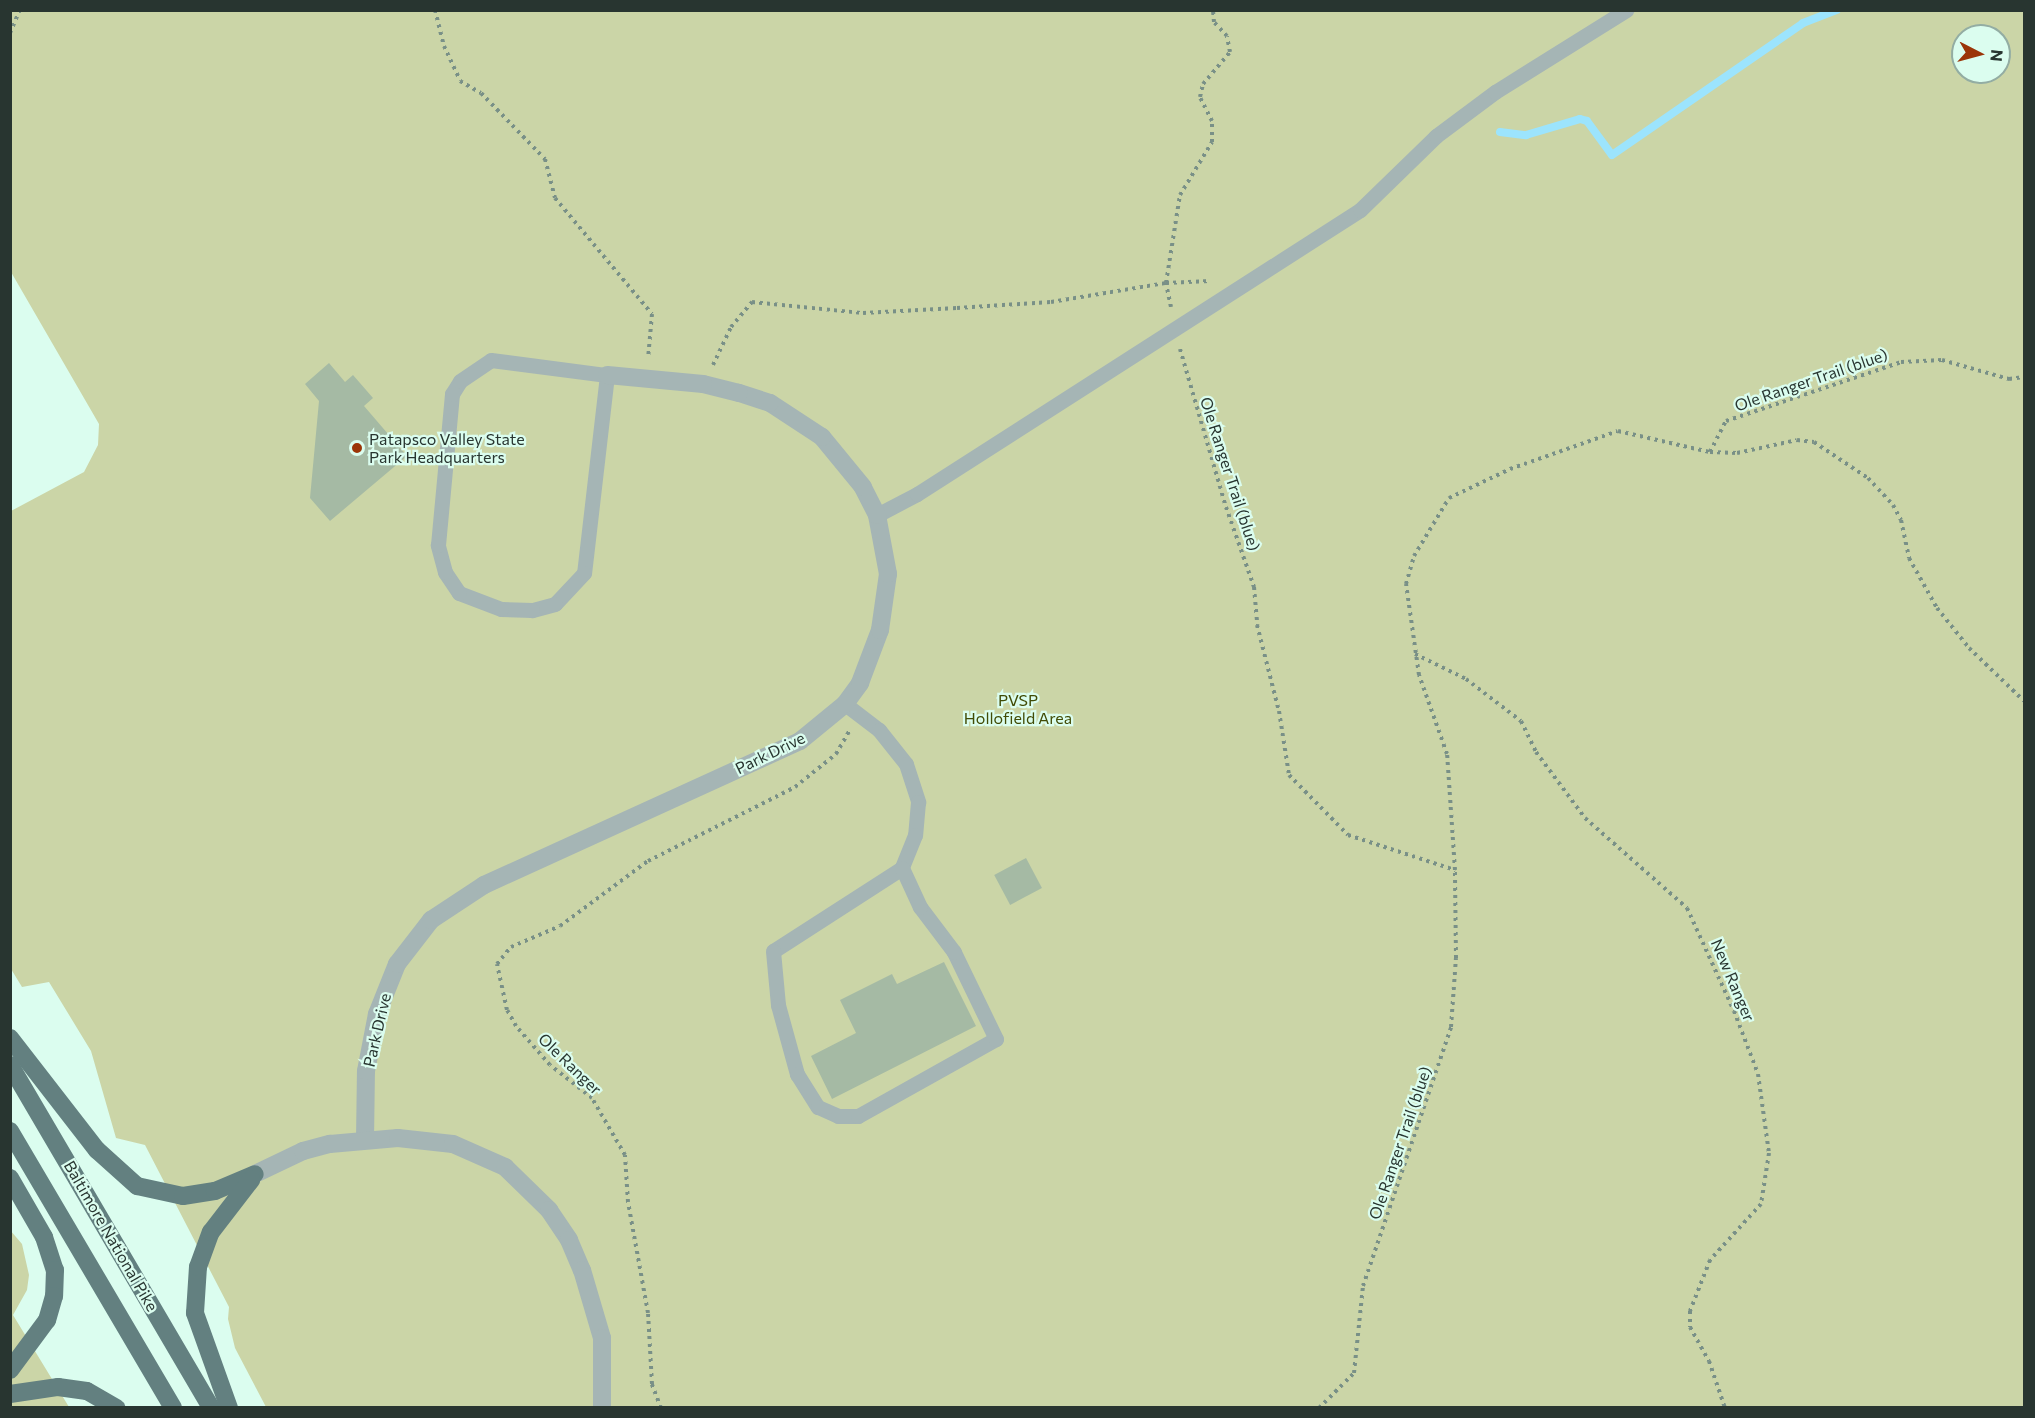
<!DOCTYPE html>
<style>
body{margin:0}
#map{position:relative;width:2035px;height:1418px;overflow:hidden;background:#dbfdef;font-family:Commissioner,sans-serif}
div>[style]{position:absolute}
.green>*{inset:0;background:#cbd5a7}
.stream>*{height:8px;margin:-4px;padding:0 4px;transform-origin:4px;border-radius:4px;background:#9ce4fd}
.building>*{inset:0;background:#a5baa4;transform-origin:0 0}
.path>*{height:4px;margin-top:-2px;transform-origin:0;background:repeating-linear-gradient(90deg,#799087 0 3px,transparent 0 7.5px)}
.service>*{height:15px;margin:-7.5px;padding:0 7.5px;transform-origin:7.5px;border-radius:7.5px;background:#a5b5b5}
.minor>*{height:18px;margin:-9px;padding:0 9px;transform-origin:9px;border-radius:9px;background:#a5b5b5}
.primary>*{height:18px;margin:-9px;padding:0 9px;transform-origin:9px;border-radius:9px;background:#638080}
.dots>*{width:16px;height:16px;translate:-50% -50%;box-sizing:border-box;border:3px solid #dbfdef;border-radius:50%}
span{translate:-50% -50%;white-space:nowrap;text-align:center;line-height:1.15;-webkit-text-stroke:4.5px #dbfdef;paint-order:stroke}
.street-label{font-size:16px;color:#283530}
.poi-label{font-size:16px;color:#283530}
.left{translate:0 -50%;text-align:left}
.park-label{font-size:16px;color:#414b05}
.frame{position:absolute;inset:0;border:12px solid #283530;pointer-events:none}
.north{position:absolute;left:1951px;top:24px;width:60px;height:60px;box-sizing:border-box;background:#dbfdef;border:2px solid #93ada3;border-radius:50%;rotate:96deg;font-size:16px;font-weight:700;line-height:24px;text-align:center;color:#283530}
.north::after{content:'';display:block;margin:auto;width:21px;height:27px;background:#9b3508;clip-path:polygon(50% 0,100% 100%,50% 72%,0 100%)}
</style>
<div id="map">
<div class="green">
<i style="clip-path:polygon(evenodd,11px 11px,2024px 11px,2024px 1407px,266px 1407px,235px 1348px,228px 1319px,229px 1307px,145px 1145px,116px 1138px,91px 1051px,49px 982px,22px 987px,11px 969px,11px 511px,84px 472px,98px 445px,99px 424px,11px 272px,11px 11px,1963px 36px,1999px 36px,1999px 72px,1963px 72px,1963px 36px)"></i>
<i style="clip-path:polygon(10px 1230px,22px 1244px,29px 1275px,27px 1290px,13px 1315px,69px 1407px,11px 1407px)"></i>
</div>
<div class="stream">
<i style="left:1500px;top:132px;width:26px;rotate:7deg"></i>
<i style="left:1526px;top:135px;width:56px;rotate:-16.5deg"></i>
<i style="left:1580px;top:119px;width:7px;rotate:16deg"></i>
<i style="left:1587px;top:121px;width:42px;rotate:53.7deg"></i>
<i style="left:1612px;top:155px;width:232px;rotate:-34.6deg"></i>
<i style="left:1803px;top:23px;width:36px;rotate:-21deg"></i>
</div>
<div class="building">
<i style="clip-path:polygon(329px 363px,345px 382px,353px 375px,373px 398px,364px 406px,407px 456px,330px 521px,310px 498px,319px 401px,305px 384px)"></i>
<i style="left:1026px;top:858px;width:34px;height:36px;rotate:62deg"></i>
<i style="clip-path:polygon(944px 962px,976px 1026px,832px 1099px,811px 1056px,856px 1033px,840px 1000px,892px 974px,897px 984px)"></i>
</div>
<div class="path">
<i style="left:435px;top:10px;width:37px;rotate:76deg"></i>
<i style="left:444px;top:46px;width:38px;rotate:65deg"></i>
<i style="left:460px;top:81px;width:24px;rotate:30deg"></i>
<i style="left:481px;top:93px;width:92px;rotate:45.9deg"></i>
<i style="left:545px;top:159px;width:40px;rotate:75.6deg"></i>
<i style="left:555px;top:198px;width:151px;rotate:50.1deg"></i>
<i style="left:652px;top:314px;width:45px;rotate:95.1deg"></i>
<i style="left:10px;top:33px;width:25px;rotate:-67deg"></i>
<i style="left:1171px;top:307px;width:25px;rotate:-102deg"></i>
<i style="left:1166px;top:283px;width:89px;rotate:-81deg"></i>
<i style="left:1180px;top:195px;width:62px;rotate:-58.9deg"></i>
<i style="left:1212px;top:142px;width:21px;rotate:-90deg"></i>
<i style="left:1212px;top:121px;width:27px;rotate:-117deg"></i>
<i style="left:1200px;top:97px;width:13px;rotate:-77deg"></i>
<i style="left:1203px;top:84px;width:42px;rotate:-49.8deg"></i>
<i style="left:1230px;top:52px;width:16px;rotate:-101deg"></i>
<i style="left:1227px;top:36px;width:19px;rotate:-133deg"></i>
<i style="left:1214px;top:22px;width:12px;rotate:-95deg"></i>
<i style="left:1180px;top:349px;width:165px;rotate:73.8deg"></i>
<i style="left:1226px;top:507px;width:85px;rotate:70.7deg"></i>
<i style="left:1254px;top:587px;width:38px;rotate:85deg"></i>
<i style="left:1257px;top:625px;width:89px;rotate:75.7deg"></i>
<i style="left:1279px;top:711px;width:65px;rotate:81.1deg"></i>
<i style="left:1289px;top:775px;width:84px;rotate:45.5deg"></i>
<i style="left:1348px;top:835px;width:113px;rotate:18.1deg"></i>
<i style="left:713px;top:365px;width:42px;rotate:-64.7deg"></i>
<i style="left:731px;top:327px;width:33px;rotate:-50deg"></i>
<i style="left:752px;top:302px;width:112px;rotate:5.7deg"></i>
<i style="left:863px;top:313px;width:94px;rotate:-3deg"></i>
<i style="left:957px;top:308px;width:94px;rotate:-3.7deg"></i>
<i style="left:1051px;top:302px;width:117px;rotate:-9.4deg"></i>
<i style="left:1166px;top:283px;width:44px;rotate:-2.6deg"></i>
<i style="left:1710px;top:452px;width:35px;rotate:-63deg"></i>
<i style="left:1726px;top:421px;width:185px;rotate:-18.6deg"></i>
<i style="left:1901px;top:362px;width:41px;rotate:-2.8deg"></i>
<i style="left:1942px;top:360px;width:70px;rotate:15.8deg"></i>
<i style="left:2009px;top:379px;width:15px;rotate:-8deg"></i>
<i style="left:1415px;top:654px;width:57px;rotate:26.1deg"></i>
<i style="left:1466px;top:679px;width:69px;rotate:37.4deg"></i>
<i style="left:1521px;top:721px;width:34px;rotate:64deg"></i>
<i style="left:1536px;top:752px;width:82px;rotate:53.4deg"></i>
<i style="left:1585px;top:818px;width:136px;rotate:41.4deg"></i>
<i style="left:1687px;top:908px;width:113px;rotate:65.5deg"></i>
<i style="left:1734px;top:1011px;width:67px;rotate:69.1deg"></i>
<i style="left:1758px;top:1074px;width:80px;rotate:82.1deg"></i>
<i style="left:1769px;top:1153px;width:52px;rotate:98.9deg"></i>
<i style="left:1761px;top:1204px;width:76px;rotate:132.3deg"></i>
<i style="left:1710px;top:1260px;width:55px;rotate:111.4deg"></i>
<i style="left:1690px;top:1311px;width:16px;rotate:90deg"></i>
<i style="left:1690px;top:1327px;width:39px;rotate:61deg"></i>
<i style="left:1709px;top:1361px;width:50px;rotate:71.2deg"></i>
<i style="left:661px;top:1408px;width:26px;rotate:-111deg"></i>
<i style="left:652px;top:1384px;width:71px;rotate:-93.2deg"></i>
<i style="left:648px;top:1313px;width:113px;rotate:-100.2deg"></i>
<i style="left:628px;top:1202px;width:47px;rotate:-93.7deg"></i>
<i style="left:625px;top:1155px;width:66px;rotate:-120.1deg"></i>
<i style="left:592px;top:1098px;width:53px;rotate:-141.8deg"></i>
<i style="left:550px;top:1065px;width:52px;rotate:-131.1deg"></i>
<i style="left:516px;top:1026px;width:18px;rotate:-119deg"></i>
<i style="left:507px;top:1010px;width:47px;rotate:-102.3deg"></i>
<i style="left:497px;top:964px;width:22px;rotate:-51deg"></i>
<i style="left:511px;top:947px;width:53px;rotate:-23.2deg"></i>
<i style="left:560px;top:926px;width:109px;rotate:-36.5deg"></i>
<i style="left:648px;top:861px;width:165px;rotate:-26.7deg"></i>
<i style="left:795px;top:787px;width:53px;rotate:-38.8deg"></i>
<i style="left:836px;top:754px;width:28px;rotate:-60deg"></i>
<i style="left:1319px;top:1408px;width:49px;rotate:-45deg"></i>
<i style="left:1354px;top:1373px;width:87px;rotate:-84.1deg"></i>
<i style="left:1363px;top:1286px;width:274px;rotate:-71.2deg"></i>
<i style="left:1451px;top:1027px;width:69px;rotate:-85.9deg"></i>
<i style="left:1456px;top:958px;width:88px;rotate:-90.7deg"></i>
<i style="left:1455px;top:870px;width:116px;rotate:-93.9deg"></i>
<i style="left:1447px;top:754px;width:84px;rotate:-109.5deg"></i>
<i style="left:1419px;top:675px;width:92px;rotate:-98.1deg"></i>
<i style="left:1406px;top:584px;width:29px;rotate:-74deg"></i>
<i style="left:1414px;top:556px;width:68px;rotate:-58.9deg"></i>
<i style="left:1449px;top:498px;width:68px;rotate:-25.4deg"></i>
<i style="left:1510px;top:469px;width:114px;rotate:-19.4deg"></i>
<i style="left:1618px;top:431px;width:94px;rotate:12.9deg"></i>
<i style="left:1710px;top:452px;width:27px;rotate:2deg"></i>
<i style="left:1737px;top:453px;width:61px;rotate:-12.2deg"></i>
<i style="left:1797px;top:440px;width:17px;rotate:7deg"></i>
<i style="left:1814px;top:442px;width:65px;rotate:33.7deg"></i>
<i style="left:1868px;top:478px;width:37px;rotate:47deg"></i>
<i style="left:1893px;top:505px;width:17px;rotate:62deg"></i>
<i style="left:1901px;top:520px;width:39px;rotate:78deg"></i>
<i style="left:1909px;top:558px;width:57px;rotate:60.8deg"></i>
<i style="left:1937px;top:608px;width:51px;rotate:51.3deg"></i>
<i style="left:1969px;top:648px;width:76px;rotate:43.9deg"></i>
</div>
<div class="service">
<i style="left:491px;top:360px;width:117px;rotate:7.4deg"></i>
<i style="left:607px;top:375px;width:199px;rotate:96.6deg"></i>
<i style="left:584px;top:573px;width:42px;rotate:133.1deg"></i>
<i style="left:555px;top:604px;width:24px;rotate:165deg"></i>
<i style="left:532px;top:610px;width:31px;rotate:-178deg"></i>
<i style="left:501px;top:609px;width:45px;rotate:-159.1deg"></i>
<i style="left:459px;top:593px;width:25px;rotate:-124deg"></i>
<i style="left:445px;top:572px;width:28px;rotate:-105deg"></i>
<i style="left:438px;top:545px;width:152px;rotate:-84.7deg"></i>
<i style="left:452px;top:394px;width:15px;rotate:-58deg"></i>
<i style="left:460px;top:381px;width:37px;rotate:-34deg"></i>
<i style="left:877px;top:515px;width:45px;rotate:-27.7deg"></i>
<i style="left:917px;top:494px;width:526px;rotate:-32.66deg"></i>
<i style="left:1360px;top:210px;width:106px;rotate:-44.2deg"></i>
<i style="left:1436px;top:136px;width:74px;rotate:-36.7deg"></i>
<i style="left:1495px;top:92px;width:155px;rotate:-32deg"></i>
<i style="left:845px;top:704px;width:43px;rotate:37.4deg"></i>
<i style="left:879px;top:730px;width:43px;rotate:51.5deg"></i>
<i style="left:906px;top:764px;width:40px;rotate:72deg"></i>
<i style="left:918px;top:802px;width:33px;rotate:95deg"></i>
<i style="left:915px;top:835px;width:35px;rotate:112deg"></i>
<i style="left:902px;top:868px;width:153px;rotate:147.2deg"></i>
<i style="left:773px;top:951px;width:54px;rotate:84.7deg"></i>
<i style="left:778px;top:1005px;width:72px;rotate:74.6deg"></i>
<i style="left:797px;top:1074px;width:39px;rotate:58deg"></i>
<i style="left:818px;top:1107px;width:22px;rotate:24deg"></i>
<i style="left:838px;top:1116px;width:20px"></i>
<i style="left:858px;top:1116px;width:158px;rotate:-29.2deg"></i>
<i style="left:996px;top:1039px;width:97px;rotate:-115.8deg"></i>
<i style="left:954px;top:952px;width:56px;rotate:-127.1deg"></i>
<i style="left:920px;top:907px;width:43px;rotate:-114.8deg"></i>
</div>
<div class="minor">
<i style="left:365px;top:1140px;width:69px;rotate:-89.2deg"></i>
<i style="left:366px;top:1071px;width:58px;rotate:-79.1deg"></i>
<i style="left:377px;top:1014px;width:54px;rotate:-68.2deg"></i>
<i style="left:397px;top:964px;width:56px;rotate:-52.3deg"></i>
<i style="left:431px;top:920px;width:64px;rotate:-33.4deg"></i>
<i style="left:484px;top:885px;width:347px;rotate:-24.5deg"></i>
<i style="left:800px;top:741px;width:58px;rotate:-39.4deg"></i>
<i style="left:845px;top:704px;width:26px;rotate:-54deg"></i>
<i style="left:860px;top:683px;width:57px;rotate:-69.3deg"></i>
<i style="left:880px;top:630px;width:57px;rotate:-81.9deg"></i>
<i style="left:888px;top:574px;width:60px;rotate:-100.6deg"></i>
<i style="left:877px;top:515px;width:31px;rotate:-117deg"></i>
<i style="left:863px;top:487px;width:65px;rotate:-129.4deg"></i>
<i style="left:822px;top:437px;width:62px;rotate:-146.8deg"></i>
<i style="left:770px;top:403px;width:33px;rotate:-162deg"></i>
<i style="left:739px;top:393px;width:37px;rotate:-166deg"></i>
<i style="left:703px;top:384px;width:96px;rotate:-174.6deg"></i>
<i style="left:255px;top:1174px;width:53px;rotate:-25.6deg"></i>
<i style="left:303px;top:1151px;width:28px;rotate:-15deg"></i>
<i style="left:330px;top:1144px;width:68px;rotate:-5deg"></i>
<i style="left:398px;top:1138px;width:55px;rotate:6.2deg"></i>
<i style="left:453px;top:1144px;width:57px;rotate:23.9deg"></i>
<i style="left:505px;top:1167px;width:62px;rotate:44.3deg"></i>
<i style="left:549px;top:1210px;width:36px;rotate:56deg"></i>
<i style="left:569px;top:1240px;width:33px;rotate:67deg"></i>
<i style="left:582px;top:1270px;width:71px;rotate:73.6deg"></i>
<i style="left:602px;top:1338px;width:70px;rotate:90deg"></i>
</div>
<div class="primary">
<i style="left:10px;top:1038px;width:142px;rotate:52.2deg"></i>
<i style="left:97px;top:1150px;width:54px;rotate:42deg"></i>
<i style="left:137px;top:1186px;width:47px;rotate:12.3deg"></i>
<i style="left:183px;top:1196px;width:32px;rotate:-9deg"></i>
<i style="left:215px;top:1191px;width:43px;rotate:-23deg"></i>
<i style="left:10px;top:1065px;width:398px;rotate:59.6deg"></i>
<i style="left:10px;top:1131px;width:321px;rotate:59.5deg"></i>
<i style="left:10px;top:1178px;width:68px;rotate:60deg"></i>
<i style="left:44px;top:1237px;width:35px;rotate:72deg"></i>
<i style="left:55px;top:1270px;width:26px;rotate:92deg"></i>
<i style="left:54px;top:1296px;width:25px;rotate:106deg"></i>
<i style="left:47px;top:1320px;width:62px;rotate:126.5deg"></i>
<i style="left:10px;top:1394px;width:49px;rotate:-8.3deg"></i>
<i style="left:58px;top:1387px;width:29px;rotate:8deg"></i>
<i style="left:87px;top:1391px;width:34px;rotate:30deg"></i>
<i style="left:229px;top:1408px;width:101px;rotate:-109.7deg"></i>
<i style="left:195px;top:1313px;width:46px;rotate:-86.3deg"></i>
<i style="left:198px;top:1267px;width:37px;rotate:-70deg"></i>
<i style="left:211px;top:1232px;width:66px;rotate:-52.4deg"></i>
</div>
<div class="dots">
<i style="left:357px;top:448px;background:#9b3508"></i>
</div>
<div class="street-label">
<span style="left:1811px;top:380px;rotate:-19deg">Ole Ranger Trail (blue)</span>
<span style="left:1230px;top:474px;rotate:72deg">Ole Ranger Trail (blue)</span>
<span style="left:770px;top:753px;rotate:-26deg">Park Drive</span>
<span style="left:1733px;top:980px;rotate:67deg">New Ranger</span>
<span style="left:377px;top:1030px;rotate:-77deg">Park Drive</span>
<span style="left:570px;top:1064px;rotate:44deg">Ole Ranger</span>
<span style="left:1400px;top:1143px;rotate:-71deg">Ole Ranger Trail (blue)</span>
<span style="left:111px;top:1236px;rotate:60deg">Baltimore National Pike</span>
</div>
<div class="poi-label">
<span class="left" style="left:369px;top:448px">Patapsco Valley State<br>Park Headquarters</span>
</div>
<div class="park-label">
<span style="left:1018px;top:709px">PVSP<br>Hollofield Area</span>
</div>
<div class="frame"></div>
<div class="north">N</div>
</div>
